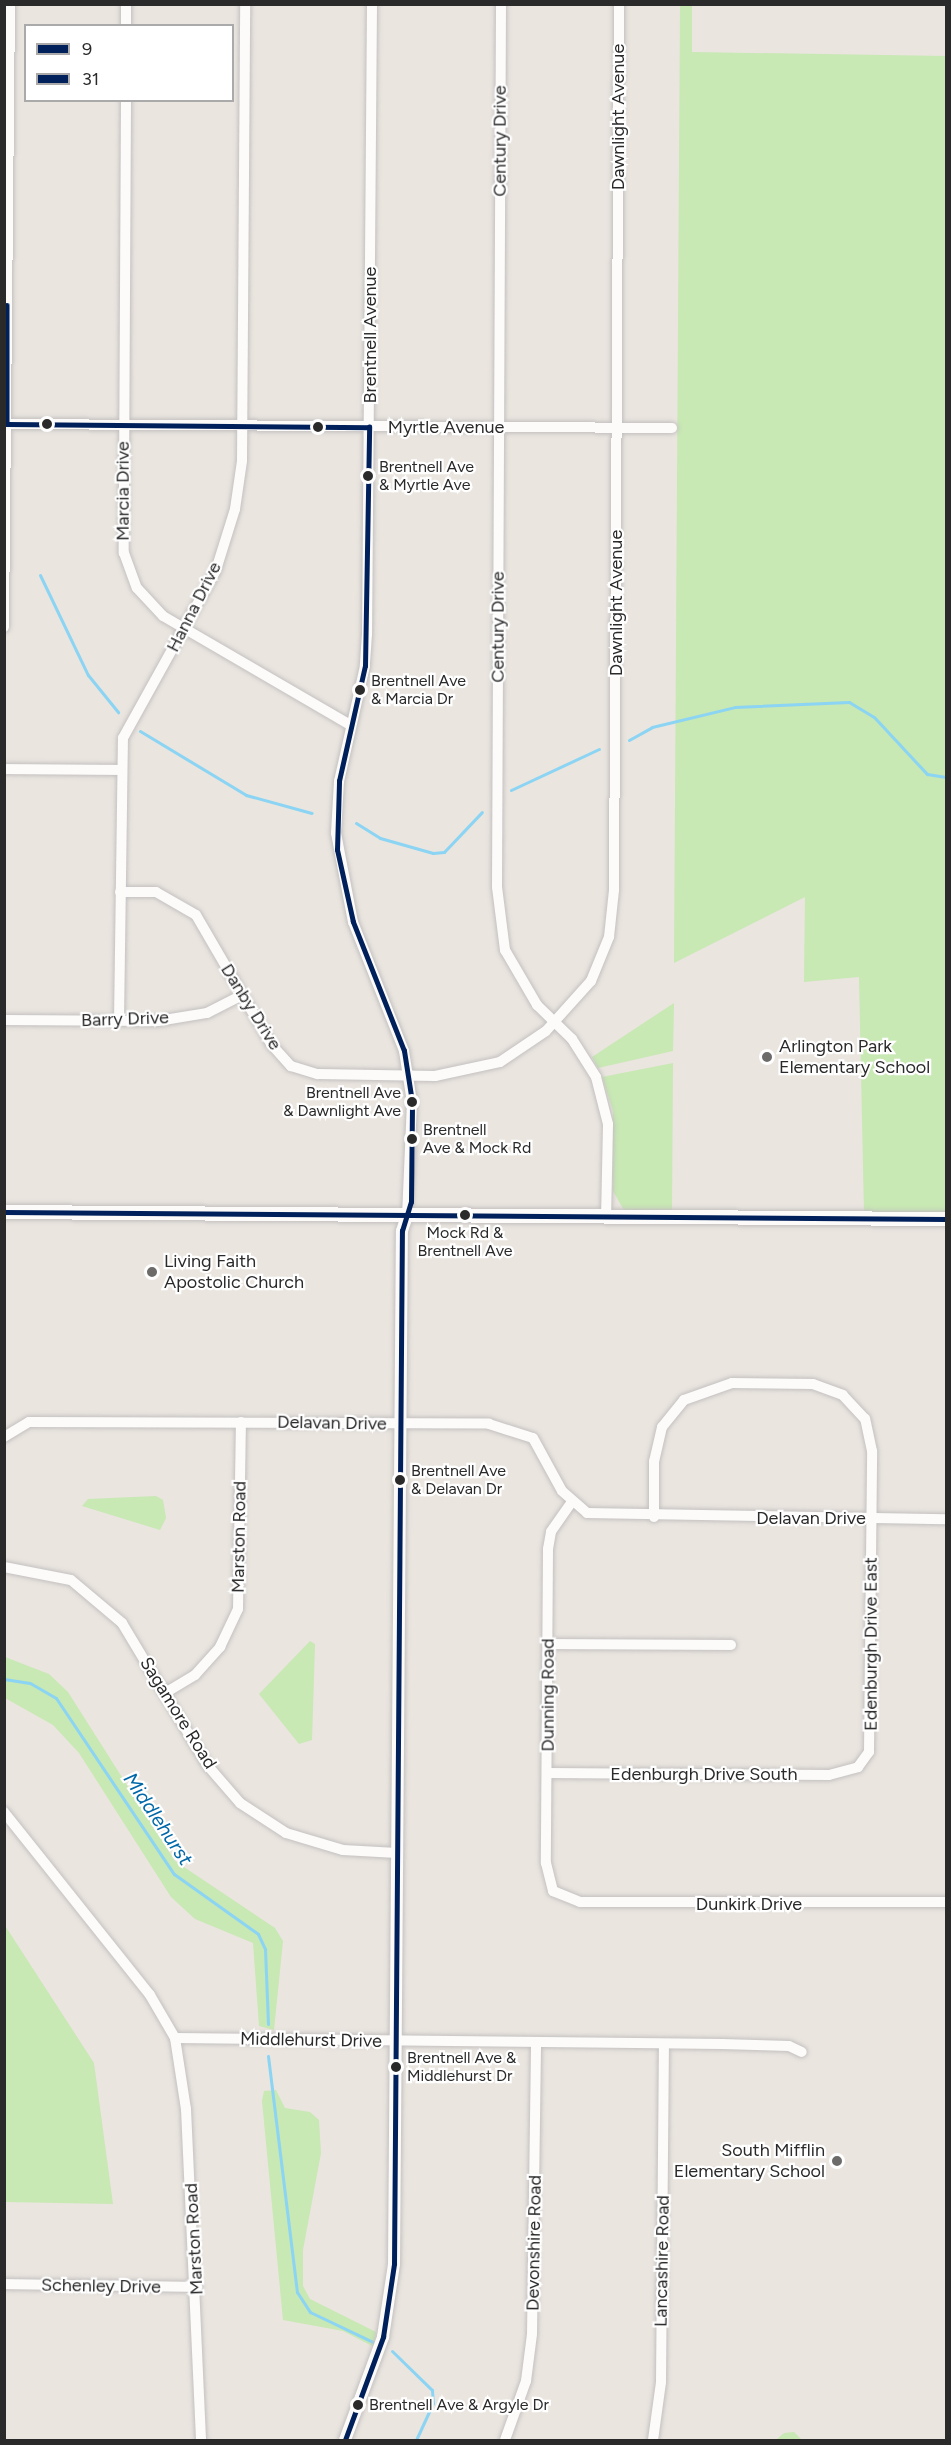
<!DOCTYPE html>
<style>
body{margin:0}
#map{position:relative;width:951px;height:2445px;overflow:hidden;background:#eae5df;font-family:Figtree,sans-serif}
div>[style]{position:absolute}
.green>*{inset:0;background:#c8e8b4}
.stream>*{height:3px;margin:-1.5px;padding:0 1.5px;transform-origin:1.5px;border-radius:1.5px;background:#8bd4f3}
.roads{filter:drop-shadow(0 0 2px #c3c1c1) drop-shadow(0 0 2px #c3c1c1)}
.minor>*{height:10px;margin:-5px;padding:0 5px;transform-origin:5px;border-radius:5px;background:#fcfbfa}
.tertiary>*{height:12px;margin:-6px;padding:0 6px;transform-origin:6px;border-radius:6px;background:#fcfbfa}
.secondary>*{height:14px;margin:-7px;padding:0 7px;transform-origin:7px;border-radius:7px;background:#fcfbfa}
.bus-1>*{height:4.5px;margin:-2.25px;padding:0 2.25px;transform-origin:2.25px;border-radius:2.25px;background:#00205b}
.bus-2>*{height:4.5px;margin:-2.25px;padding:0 2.25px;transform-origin:2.25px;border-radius:2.25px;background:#00205b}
.dots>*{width:16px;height:16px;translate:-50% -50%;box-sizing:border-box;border:3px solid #fff;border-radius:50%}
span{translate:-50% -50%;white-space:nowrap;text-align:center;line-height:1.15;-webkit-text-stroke:4.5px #fff;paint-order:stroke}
.bus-label{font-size:16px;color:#2a2a2a}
.left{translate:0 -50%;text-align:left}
.right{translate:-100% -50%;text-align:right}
.street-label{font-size:18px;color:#2a2a2a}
.poi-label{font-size:18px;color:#2a2a2a}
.water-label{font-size:20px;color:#0068a8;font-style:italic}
.frame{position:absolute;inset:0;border:6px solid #2a2a2a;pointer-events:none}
.legend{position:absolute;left:24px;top:24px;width:210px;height:78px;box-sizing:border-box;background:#fff;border:2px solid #aaa;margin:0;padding:8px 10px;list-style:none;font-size:18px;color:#2a2a2a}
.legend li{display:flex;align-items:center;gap:12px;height:30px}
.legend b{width:30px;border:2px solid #aaa}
</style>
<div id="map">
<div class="green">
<i style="clip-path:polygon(692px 4px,692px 52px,946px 56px,946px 1214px,864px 1213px,859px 977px,804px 982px,805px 897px,674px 963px,680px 5px)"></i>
<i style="clip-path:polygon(674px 1003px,673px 1051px,598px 1068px,592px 1057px)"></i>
<i style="clip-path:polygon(673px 1063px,672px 1212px,625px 1212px,613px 1191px,613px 1111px,602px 1077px)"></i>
<i style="clip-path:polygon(156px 1496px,163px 1500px,166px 1518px,160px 1530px,82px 1506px,88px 1499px)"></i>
<i style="clip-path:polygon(310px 1641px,315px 1644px,312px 1740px,299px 1744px,259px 1694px)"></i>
<i style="clip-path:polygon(5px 1657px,49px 1674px,68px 1692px,175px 1861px,275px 1928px,283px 1941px,274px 2030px,259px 2026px,253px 1943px,195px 1919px,171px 1897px,79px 1753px,53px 1725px,5px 1698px)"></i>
<i style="clip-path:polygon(4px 1924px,94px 2063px,113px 2204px,5px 2202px)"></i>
<i style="clip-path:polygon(276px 2090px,285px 2108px,310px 2112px,319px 2120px,321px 2153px,303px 2250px,303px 2286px,310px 2299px,376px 2332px,374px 2347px,343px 2331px,283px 2320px,262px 2101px,264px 2091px)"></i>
<i style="clip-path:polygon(794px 2432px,802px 2440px,776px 2440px,784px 2433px)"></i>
</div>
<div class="stream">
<i style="left:40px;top:575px;width:111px;rotate:64.4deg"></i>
<i style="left:88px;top:675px;width:48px;rotate:51deg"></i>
<i style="left:140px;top:731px;width:124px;rotate:31.1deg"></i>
<i style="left:246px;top:795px;width:68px;rotate:15.3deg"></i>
<i style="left:629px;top:740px;width:26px;rotate:-29deg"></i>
<i style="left:652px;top:727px;width:85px;rotate:-13.5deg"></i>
<i style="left:735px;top:707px;width:114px;rotate:-2.5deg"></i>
<i style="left:849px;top:702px;width:29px;rotate:31deg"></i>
<i style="left:874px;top:717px;width:78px;rotate:47.1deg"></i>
<i style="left:927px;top:774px;width:19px;rotate:9deg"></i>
<i style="left:511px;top:790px;width:97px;rotate:-25deg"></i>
<i style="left:356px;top:823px;width:28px;rotate:32deg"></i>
<i style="left:380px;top:838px;width:55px;rotate:15.8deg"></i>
<i style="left:433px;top:853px;width:11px;rotate:-5deg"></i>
<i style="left:444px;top:852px;width:55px;rotate:-46.5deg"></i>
<i style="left:4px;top:1679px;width:26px;rotate:9deg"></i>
<i style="left:30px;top:1683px;width:30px;rotate:30deg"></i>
<i style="left:56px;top:1698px;width:212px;rotate:56.2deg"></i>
<i style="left:174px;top:1874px;width:103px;rotate:35.5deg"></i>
<i style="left:258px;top:1934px;width:17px;rotate:65deg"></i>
<i style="left:265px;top:1949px;width:75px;rotate:87.7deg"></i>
<i style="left:268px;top:2056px;width:238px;rotate:83deg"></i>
<i style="left:297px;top:2292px;width:24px;rotate:57deg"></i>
<i style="left:310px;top:2312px;width:70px;rotate:25.5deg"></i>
<i style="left:392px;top:2351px;width:56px;rotate:44.3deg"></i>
<i style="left:432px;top:2390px;width:13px;rotate:86deg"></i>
<i style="left:433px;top:2403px;width:41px;rotate:114.7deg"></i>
</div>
<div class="roads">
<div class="minor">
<i style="left:372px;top:4px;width:630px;rotate:90.45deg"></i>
<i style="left:367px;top:634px;width:32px;rotate:94deg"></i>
<i style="left:365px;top:666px;width:118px;rotate:102.7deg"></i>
<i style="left:339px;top:781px;width:52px;rotate:93.3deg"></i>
<i style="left:336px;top:833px;width:91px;rotate:79.2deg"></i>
<i style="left:353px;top:922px;width:139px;rotate:68.4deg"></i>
<i style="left:404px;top:1051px;width:52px;rotate:81.1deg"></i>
<i style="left:412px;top:1102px;width:114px;rotate:92.5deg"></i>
<i style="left:501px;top:4px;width:883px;rotate:90.26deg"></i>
<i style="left:497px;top:887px;width:64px;rotate:82.8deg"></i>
<i style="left:505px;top:950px;width:64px;rotate:59.8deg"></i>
<i style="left:537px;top:1005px;width:49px;rotate:44.2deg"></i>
<i style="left:572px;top:1039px;width:45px;rotate:57.7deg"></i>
<i style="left:596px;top:1077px;width:49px;rotate:75.7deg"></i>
<i style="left:608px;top:1124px;width:94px;rotate:91.2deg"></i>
<i style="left:126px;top:26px;width:22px;rotate:-90deg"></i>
<i style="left:126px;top:100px;width:453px;rotate:90.3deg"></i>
<i style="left:124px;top:553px;width:37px;rotate:70deg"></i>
<i style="left:137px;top:588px;width:38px;rotate:47deg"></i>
<i style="left:163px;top:616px;width:216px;rotate:30.2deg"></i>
<i style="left:4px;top:424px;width:668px;rotate:0.34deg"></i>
<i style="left:4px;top:627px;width:623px;rotate:-89.45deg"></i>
<i style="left:4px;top:769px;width:116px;rotate:0.5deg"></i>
<i style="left:120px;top:892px;width:36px"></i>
<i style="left:156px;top:892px;width:46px;rotate:29.9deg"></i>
<i style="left:196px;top:915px;width:149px;rotate:59.8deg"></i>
<i style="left:271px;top:1044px;width:30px;rotate:48deg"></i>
<i style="left:291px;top:1066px;width:28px;rotate:17deg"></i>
<i style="left:318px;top:1074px;width:117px;rotate:1deg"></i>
<i style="left:435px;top:1076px;width:66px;rotate:-12.2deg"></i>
<i style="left:500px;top:1062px;width:55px;rotate:-34deg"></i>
<i style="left:546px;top:1031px;width:67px;rotate:-48deg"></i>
<i style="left:591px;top:981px;width:48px;rotate:-67.8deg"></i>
<i style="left:609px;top:937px;width:47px;rotate:-83.9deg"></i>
<i style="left:614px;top:890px;width:886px;rotate:-89.68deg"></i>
<i style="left:4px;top:1020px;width:154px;rotate:0.4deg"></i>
<i style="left:158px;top:1021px;width:50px;rotate:-9.3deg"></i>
<i style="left:207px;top:1013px;width:39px;rotate:-27deg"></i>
<i style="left:119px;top:1021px;width:283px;rotate:-89.2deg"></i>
<i style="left:123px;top:738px;width:192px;rotate:-61deg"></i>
<i style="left:216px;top:570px;width:64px;rotate:-72.7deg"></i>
<i style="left:235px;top:509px;width:49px;rotate:-81.7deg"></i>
<i style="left:242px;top:461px;width:457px;rotate:-89.6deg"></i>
<i style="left:4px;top:1437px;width:29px;rotate:-31deg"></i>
<i style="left:29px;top:1422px;width:460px;rotate:0.2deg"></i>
<i style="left:489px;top:1424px;width:46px;rotate:17.7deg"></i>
<i style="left:533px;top:1438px;width:60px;rotate:61.3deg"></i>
<i style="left:562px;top:1491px;width:33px;rotate:41deg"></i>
<i style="left:587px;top:1513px;width:359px;rotate:1deg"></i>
<i style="left:571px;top:1503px;width:35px;rotate:125deg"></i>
<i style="left:551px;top:1532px;width:17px;rotate:100deg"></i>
<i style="left:548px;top:1549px;width:314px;rotate:90.4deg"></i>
<i style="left:546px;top:1863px;width:29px;rotate:76deg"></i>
<i style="left:553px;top:1891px;width:29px;rotate:22deg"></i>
<i style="left:580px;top:1902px;width:366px"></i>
<i style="left:4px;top:1567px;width:68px;rotate:11deg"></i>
<i style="left:71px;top:1580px;width:67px;rotate:40.1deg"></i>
<i style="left:122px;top:1623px;width:167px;rotate:59deg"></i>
<i style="left:208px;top:1766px;width:49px;rotate:49.1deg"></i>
<i style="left:240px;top:1803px;width:55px;rotate:33.1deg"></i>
<i style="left:286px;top:1833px;width:59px;rotate:16.6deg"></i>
<i style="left:343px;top:1850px;width:54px;rotate:3.2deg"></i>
<i style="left:548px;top:1644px;width:183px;rotate:0.3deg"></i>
<i style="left:165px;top:1693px;width:35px;rotate:-31deg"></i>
<i style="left:195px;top:1675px;width:38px;rotate:-48deg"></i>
<i style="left:220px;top:1647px;width:42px;rotate:-64.7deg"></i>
<i style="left:238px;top:1609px;width:187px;rotate:-89.1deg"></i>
<i style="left:547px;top:1773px;width:282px;rotate:0.4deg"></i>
<i style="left:829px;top:1775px;width:30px;rotate:-15deg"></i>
<i style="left:858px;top:1767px;width:19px;rotate:-54deg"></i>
<i style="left:869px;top:1752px;width:301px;rotate:-89.4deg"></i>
<i style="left:872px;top:1451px;width:33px;rotate:-102deg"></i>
<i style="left:865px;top:1419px;width:33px;rotate:-133deg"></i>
<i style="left:843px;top:1395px;width:32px;rotate:-160deg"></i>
<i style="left:813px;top:1384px;width:81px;rotate:-179.3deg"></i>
<i style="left:732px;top:1383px;width:51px;rotate:160.5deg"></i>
<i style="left:684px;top:1400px;width:35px;rotate:129deg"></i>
<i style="left:662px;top:1427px;width:35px;rotate:103deg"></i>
<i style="left:654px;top:1461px;width:56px;rotate:90deg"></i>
<i style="left:4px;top:1812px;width:234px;rotate:51.4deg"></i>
<i style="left:150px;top:1995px;width:50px;rotate:59.8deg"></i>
<i style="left:175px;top:2038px;width:547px;rotate:0.63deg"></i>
<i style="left:722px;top:2044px;width:67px;rotate:1.7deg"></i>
<i style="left:789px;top:2046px;width:14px;rotate:25deg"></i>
<i style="left:175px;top:2038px;width:72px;rotate:81.2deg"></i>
<i style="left:186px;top:2109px;width:331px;rotate:87.4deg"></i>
<i style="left:4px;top:2284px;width:193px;rotate:0.9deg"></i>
<i style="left:505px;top:2440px;width:63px;rotate:-70.4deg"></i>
<i style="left:526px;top:2381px;width:47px;rotate:-82.7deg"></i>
<i style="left:532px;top:2334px;width:291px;rotate:-89.2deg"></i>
<i style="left:653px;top:2440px;width:59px;rotate:-82.1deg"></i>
<i style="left:661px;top:2382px;width:338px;rotate:-89.5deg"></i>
</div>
<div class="tertiary">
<i style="left:345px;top:2440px;width:110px;rotate:-69.7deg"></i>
<i style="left:383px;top:2337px;width:74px;rotate:-81.4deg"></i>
<i style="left:394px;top:2264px;width:1033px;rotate:-89.56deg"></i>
<i style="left:402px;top:1231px;width:16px;rotate:-72deg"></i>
</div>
<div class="secondary">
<i style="left:4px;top:1212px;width:942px;rotate:0.43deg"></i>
</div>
</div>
<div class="bus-1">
<i style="left:7px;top:305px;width:119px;rotate:90deg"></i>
<i style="left:7px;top:424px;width:362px;rotate:0.5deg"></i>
<i style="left:345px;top:2440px;width:110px;rotate:-69.7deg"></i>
<i style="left:383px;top:2337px;width:74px;rotate:-81.4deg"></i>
<i style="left:394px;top:2264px;width:1033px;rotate:-89.56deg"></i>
<i style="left:402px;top:1231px;width:30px;rotate:-73deg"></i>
<i style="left:411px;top:1202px;width:100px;rotate:-89.4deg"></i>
<i style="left:412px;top:1102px;width:52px;rotate:-98.9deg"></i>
<i style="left:404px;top:1051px;width:139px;rotate:-111.6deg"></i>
<i style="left:353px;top:922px;width:74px;rotate:-102.5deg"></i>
<i style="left:337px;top:850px;width:69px;rotate:-88.3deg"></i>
<i style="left:339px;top:781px;width:118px;rotate:-77.3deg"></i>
<i style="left:365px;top:666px;width:239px;rotate:-89deg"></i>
</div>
<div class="bus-2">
<i style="left:4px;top:1212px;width:942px;rotate:0.43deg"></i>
</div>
<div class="dots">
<i style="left:47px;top:424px;background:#2a2a2a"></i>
<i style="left:318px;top:427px;background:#2a2a2a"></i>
<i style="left:368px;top:476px;background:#2a2a2a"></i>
<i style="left:360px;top:690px;background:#2a2a2a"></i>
<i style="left:767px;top:1057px;background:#6d6b69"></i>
<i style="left:412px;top:1102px;background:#2a2a2a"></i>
<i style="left:412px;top:1139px;background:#2a2a2a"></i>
<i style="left:465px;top:1215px;background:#2a2a2a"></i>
<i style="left:152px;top:1272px;background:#6d6b69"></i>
<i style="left:400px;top:1480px;background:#2a2a2a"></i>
<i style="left:396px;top:2067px;background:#2a2a2a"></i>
<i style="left:837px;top:2161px;background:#6d6b69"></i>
<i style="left:358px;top:2405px;background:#2a2a2a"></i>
</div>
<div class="bus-label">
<span class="left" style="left:379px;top:476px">Brentnell Ave<br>&amp; Myrtle Ave</span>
<span class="left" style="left:371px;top:690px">Brentnell Ave<br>&amp; Marcia Dr</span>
<span class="right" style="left:401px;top:1102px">Brentnell Ave<br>&amp; Dawnlight Ave</span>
<span class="left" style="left:423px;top:1139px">Brentnell<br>Ave &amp; Mock Rd</span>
<span style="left:465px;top:1242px">Mock Rd &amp;<br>Brentnell Ave</span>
<span class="left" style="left:411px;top:1480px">Brentnell Ave<br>&amp; Delavan Dr</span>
<span class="left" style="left:407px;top:2067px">Brentnell Ave &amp;<br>Middlehurst Dr</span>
<span class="left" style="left:369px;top:2405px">Brentnell Ave &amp; Argyle Dr</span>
</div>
<div class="street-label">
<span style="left:618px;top:117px;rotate:-90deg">Dawnlight Avenue</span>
<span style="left:500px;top:141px;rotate:-90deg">Century Drive</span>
<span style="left:370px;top:335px;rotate:-90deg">Brentnell Avenue</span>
<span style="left:446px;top:427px">Myrtle Avenue</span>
<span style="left:123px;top:491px;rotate:-90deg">Marcia Drive</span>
<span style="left:616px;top:603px;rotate:-90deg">Dawnlight Avenue</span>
<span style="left:194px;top:607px;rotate:-63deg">Hanna Drive</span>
<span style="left:498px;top:627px;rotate:-90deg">Century Drive</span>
<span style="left:251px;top:1007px;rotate:58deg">Danby Drive</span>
<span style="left:125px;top:1019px;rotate:-2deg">Barry Drive</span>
<span style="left:332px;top:1423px;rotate:1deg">Delavan Drive</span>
<span style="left:811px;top:1518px">Delavan Drive</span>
<span style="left:239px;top:1537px;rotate:-89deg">Marston Road</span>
<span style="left:871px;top:1644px;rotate:-90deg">Edenburgh Drive East</span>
<span style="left:548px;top:1695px;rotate:-90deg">Dunning Road</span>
<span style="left:178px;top:1713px;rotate:58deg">Sagamore Road</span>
<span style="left:704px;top:1774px">Edenburgh Drive South</span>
<span style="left:749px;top:1904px">Dunkirk Drive</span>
<span style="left:311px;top:2040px;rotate:1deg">Middlehurst Drive</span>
<span style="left:194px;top:2239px;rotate:-93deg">Marston Road</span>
<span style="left:534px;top:2243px;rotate:-89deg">Devonshire Road</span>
<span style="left:662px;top:2261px;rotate:-89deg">Lancashire Road</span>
<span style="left:101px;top:2286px;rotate:1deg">Schenley Drive</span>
</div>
<div class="poi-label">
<span class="left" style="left:779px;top:1057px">Arlington Park<br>Elementary School</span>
<span class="left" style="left:164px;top:1272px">Living Faith<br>Apostolic Church</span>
<span class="right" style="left:825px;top:2161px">South Mifflin<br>Elementary School</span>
</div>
<div class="water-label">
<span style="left:158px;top:1819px;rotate:56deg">Middlehurst</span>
</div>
<div class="frame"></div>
<ul class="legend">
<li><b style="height:8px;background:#00205b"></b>9</li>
<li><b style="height:8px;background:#00205b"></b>31</li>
</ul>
</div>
